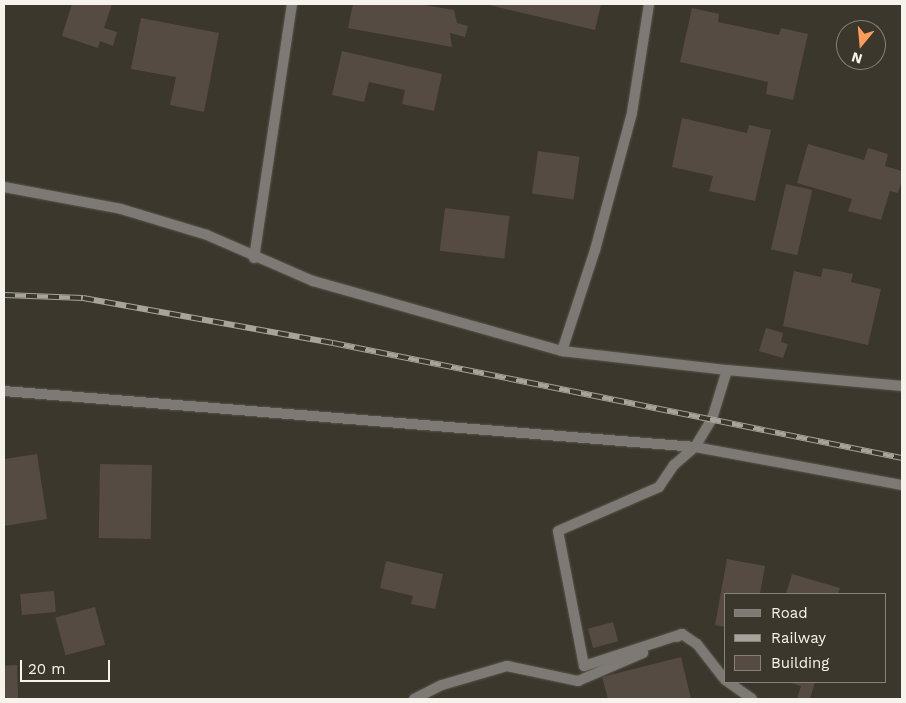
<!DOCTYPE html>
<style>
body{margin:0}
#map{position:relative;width:906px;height:703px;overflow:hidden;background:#3b372c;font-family:"Work Sans",sans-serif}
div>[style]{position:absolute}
.building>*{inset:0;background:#554b42;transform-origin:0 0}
.roads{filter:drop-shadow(0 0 1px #59554b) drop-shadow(0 0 1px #59554b)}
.minor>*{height:10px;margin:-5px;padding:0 5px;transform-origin:5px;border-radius:5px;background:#7d7a75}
.rail>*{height:5.5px;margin-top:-2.75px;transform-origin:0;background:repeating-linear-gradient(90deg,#3b372c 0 11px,#a7a49b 0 22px);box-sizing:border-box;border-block:1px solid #a7a49b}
span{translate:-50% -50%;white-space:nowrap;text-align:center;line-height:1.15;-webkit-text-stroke:4.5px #3b372c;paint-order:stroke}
.frame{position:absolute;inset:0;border:5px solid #f5f3ec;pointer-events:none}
.legend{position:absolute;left:724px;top:593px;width:162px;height:90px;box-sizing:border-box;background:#3b372c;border:1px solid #858279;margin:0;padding:6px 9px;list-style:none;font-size:15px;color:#f5f3ec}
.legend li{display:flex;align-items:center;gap:10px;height:25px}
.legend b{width:25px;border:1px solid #858279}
.north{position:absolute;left:836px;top:20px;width:50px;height:50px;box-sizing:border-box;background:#3b372c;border:1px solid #858279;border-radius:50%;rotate:197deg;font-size:14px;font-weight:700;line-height:20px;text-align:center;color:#f5f3ec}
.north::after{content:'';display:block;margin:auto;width:18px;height:22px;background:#fe9c58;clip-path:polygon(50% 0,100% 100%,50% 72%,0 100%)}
.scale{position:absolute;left:20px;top:660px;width:90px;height:22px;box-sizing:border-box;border:2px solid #f5f3ec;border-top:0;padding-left:6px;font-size:15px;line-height:18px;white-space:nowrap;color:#f5f3ec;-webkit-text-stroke:4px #3b372c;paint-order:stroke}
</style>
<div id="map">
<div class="building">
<i style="clip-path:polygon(72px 4px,112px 4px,104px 28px,117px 32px,113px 46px,100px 41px,98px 48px,62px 36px)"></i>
<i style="clip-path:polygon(353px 4px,419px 4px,454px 10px,457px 23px,468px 26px,465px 37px,450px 33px,452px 47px,348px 28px)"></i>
<i style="clip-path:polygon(485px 4px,601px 4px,595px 30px)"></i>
<i style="clip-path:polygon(692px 8px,719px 14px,718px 22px,779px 35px,781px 28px,808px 34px,793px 100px,766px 94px,768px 82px,680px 62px)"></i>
<i style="clip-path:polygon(141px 18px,219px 33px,204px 112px,170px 105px,176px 77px,131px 69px)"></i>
<i style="clip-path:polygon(342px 51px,442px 74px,434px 111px,402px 104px,405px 90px,369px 82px,364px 102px,332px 95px)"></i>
<i style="clip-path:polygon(682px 118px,747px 133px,749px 125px,771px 130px,755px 201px,709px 191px,713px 176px,672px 167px)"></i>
<i style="clip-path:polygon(808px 144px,864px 160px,868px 148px,888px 154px,885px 166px,902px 171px,902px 180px,898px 193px,890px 191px,881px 220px,848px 211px,852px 199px,797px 183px)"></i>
<i style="left:538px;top:151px;width:42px;height:43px;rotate:8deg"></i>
<i style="left:786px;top:184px;width:27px;height:67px;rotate:13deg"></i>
<i style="left:445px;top:208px;width:65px;height:43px;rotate:7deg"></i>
<i style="clip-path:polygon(823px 268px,853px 274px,851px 282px,881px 289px,868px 345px,783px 326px,794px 271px,821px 277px)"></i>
<i style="clip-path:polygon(766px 328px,783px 333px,781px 342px,788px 344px,783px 358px,759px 351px)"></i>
<i style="clip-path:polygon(37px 454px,47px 519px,4px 526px,4px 459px)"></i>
<i style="left:100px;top:464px;width:52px;height:74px;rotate:1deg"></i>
<i style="clip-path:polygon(727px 559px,765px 566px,760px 594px,725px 594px,725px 627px,715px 625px)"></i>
<i style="clip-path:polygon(386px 561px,443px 574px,435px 609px,411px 604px,413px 596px,380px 588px)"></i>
<i style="clip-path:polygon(792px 574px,840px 588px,838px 594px,786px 594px)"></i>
<i style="left:54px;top:591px;width:21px;height:34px;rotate:85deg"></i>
<i style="left:95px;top:607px;width:39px;height:41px;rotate:75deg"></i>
<i style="left:613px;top:622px;width:20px;height:26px;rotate:75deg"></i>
<i style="clip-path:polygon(681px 657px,691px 699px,608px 699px,602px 677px)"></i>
<i style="left:17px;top:665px;width:34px;height:13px;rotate:88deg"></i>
<i style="clip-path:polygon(788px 682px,815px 682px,810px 699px,797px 699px,801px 686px)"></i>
</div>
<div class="roads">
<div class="minor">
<i style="left:649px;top:4px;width:110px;rotate:98.9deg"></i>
<i style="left:632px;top:113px;width:142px;rotate:105.1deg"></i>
<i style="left:595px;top:250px;width:106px;rotate:108.1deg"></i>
<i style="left:562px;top:351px;width:166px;rotate:6.6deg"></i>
<i style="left:4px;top:187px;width:119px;rotate:10.6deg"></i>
<i style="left:121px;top:209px;width:90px;rotate:16.8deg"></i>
<i style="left:207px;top:235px;width:116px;rotate:23.5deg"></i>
<i style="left:313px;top:281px;width:259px;rotate:15.7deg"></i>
<i style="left:254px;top:258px;width:257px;rotate:-81.5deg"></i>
<i style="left:4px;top:391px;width:693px;rotate:4.63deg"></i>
<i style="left:695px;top:447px;width:210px;rotate:10.4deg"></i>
<i style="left:682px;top:634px;width:103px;rotate:161.9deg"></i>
<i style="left:584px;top:666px;width:137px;rotate:-100.9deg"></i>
<i style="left:558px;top:531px;width:110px;rotate:-23.5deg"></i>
<i style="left:659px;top:487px;width:27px;rotate:-56deg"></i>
<i style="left:674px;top:465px;width:28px;rotate:-41deg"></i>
<i style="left:695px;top:447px;width:33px;rotate:-59deg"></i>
<i style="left:712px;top:419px;width:51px;rotate:-73deg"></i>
<i style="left:727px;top:370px;width:176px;rotate:5.2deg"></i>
<i style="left:677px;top:637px;width:6px;rotate:-31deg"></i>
<i style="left:682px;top:634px;width:18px;rotate:34deg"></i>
<i style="left:697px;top:644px;width:46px;rotate:52.1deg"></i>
<i style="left:728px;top:682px;width:29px;rotate:35deg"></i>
<i style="left:414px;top:699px;width:31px;rotate:-27deg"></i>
<i style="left:442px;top:685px;width:68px;rotate:-16.3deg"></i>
<i style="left:507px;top:666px;width:73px;rotate:11.9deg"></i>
<i style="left:578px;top:681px;width:71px;rotate:-23.3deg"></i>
</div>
</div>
<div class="rail">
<i style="left:4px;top:295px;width:79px;rotate:2.2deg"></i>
<i style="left:83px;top:298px;width:254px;rotate:10.2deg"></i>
<i style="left:333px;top:343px;width:581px;rotate:11.43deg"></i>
</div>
<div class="frame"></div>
<ul class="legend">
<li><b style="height:6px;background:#7d7a75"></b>Road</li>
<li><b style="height:6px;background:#a7a49b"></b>Railway</li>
<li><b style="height:14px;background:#554b42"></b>Building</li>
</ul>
<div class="north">N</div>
<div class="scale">20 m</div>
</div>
